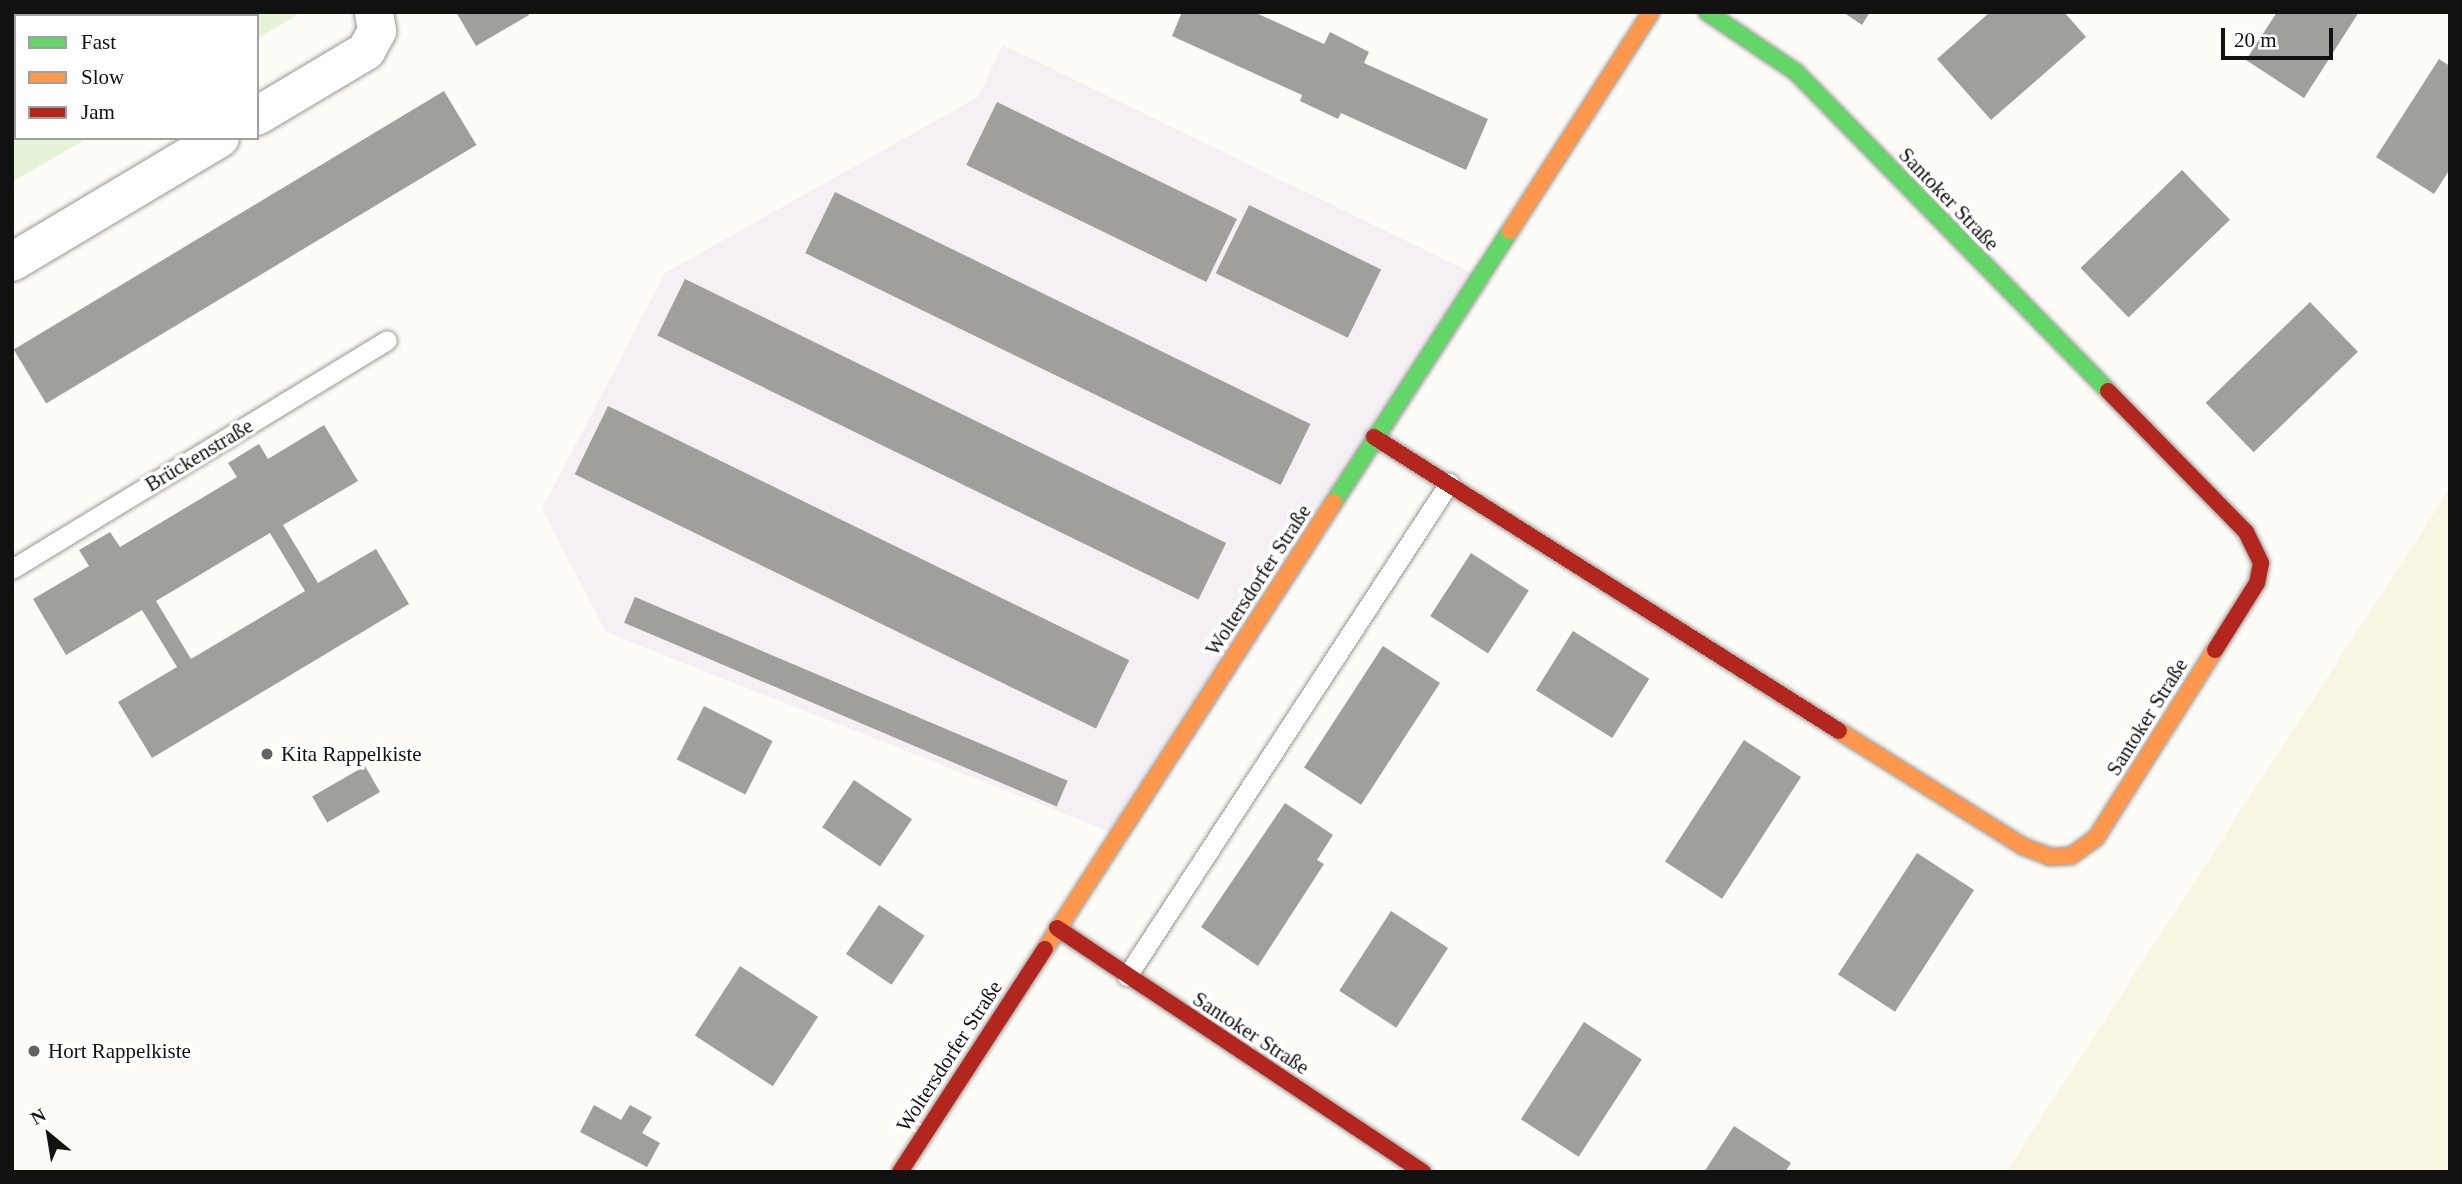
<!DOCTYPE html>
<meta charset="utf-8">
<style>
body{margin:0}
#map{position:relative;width:2462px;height:1184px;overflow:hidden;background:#fdfcf7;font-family:Georgia,serif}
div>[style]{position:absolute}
.industrial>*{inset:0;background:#f5f0f3}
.farmland>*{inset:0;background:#f9f7e4}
.green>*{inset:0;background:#e7f3d7}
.building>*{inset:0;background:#a19f9c;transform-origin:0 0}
.roads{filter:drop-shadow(0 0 2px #979795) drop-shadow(0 0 2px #979795)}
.lane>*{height:19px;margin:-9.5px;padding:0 9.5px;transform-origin:9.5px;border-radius:9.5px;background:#fffffe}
.street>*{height:38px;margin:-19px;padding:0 19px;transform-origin:19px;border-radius:19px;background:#fffffe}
.fast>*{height:16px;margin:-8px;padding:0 8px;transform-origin:8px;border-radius:8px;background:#63d668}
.slow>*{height:16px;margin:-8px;padding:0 8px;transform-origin:8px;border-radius:8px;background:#ff974d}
.jam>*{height:16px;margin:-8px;padding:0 8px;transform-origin:8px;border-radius:8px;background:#b3261e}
.dots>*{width:19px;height:19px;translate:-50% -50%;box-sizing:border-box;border:4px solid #fff;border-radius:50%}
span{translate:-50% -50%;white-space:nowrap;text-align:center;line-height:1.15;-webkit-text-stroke:7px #fff;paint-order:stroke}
.street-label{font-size:21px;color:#111}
.poi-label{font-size:21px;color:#111}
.left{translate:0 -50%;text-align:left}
.frame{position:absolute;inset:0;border:14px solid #111;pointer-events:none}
.legend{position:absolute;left:14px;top:14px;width:245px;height:126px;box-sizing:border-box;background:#fff;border:2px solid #a0a0a0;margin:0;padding:9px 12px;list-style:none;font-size:21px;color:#111}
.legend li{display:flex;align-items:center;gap:14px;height:35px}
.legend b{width:35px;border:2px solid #a0a0a0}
.north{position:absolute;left:14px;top:1100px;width:70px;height:70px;-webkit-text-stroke:5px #fff;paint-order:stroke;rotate:330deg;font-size:19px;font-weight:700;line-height:28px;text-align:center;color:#111}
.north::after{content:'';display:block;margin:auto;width:24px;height:32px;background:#111;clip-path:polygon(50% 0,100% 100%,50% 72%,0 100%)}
.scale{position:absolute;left:2221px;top:28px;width:112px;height:32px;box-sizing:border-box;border:4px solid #111;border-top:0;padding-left:9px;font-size:21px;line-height:24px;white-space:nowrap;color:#111;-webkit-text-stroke:5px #fff;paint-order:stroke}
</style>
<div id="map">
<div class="industrial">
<i style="clip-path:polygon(1003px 45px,1491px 282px,1128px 839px,606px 632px,542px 509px,665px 273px,978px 97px)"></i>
</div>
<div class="farmland">
<i style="clip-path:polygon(2450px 488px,2450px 1172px,2006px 1172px)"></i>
</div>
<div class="green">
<i style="clip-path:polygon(73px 12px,302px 12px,257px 39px,257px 16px,67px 16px)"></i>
<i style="clip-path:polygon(16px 46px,16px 138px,88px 138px,12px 182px)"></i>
</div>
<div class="building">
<i style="clip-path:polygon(456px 12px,528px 12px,529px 15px,476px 46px)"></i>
<i style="clip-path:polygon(1182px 12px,1254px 12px,1324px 44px,1330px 32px,1369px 52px,1364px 63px,1488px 119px,1466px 170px,1341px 113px,1338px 119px,1300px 101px,1302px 95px,1172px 36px)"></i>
<i style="clip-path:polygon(1843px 12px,1870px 12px,1862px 25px)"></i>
<i style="clip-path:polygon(1990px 12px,2064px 12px,2086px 37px,1991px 120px,1937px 59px)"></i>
<i style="clip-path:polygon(2277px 12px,2359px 12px,2304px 98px,2246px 60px)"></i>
<i style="clip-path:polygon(2439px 59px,2450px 66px,2450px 169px,2434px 194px,2376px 157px)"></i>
<i style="left:444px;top:91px;width:63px;height:502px;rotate:59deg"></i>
<i style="left:997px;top:102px;width:267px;height:70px;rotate:26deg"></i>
<i style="left:2182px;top:170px;width:69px;height:141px;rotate:46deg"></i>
<i style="left:835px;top:192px;width:529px;height:68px;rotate:26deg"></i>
<i style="left:1249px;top:205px;width:147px;height:76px;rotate:26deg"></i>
<i style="left:685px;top:279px;width:602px;height:63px;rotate:26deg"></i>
<i style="left:2310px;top:302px;width:69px;height:145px;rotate:46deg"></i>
<i style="left:608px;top:406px;width:580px;height:76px;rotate:26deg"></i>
<i style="clip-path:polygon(evenodd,324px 425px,358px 481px,283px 525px,318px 583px,376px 549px,409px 604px,152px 758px,118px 702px,177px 667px,142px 610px,66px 655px,33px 599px,89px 566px,79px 550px,110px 532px,120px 547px,237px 477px,228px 463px,259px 444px,268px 459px,324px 425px,270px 533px,305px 591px,191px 659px,156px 601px,270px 533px)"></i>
<i style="left:1471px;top:553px;width:69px;height:75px;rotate:33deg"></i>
<i style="left:635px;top:597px;width:470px;height:28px;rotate:23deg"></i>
<i style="left:1573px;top:631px;width:90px;height:70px;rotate:32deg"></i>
<i style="left:1383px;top:646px;width:68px;height:145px;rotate:33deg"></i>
<i style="left:704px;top:706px;width:77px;height:60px;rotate:27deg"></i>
<i style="left:1744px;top:740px;width:68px;height:145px;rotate:33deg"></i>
<i style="left:365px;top:766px;width:30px;height:61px;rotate:60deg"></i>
<i style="left:854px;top:780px;width:70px;height:57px;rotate:34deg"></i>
<i style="clip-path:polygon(1285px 803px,1333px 835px,1317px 860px,1324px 864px,1258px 966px,1201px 927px)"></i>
<i style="left:1917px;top:853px;width:68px;height:145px;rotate:33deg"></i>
<i style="left:879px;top:905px;width:55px;height:59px;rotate:34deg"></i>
<i style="left:1391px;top:911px;width:68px;height:95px;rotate:33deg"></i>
<i style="left:740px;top:966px;width:93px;height:83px;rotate:33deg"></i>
<i style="left:1584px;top:1022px;width:69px;height:116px;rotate:33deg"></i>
<i style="clip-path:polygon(594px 1105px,621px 1120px,630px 1105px,652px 1117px,642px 1133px,660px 1143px,647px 1167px,580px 1132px)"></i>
<i style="clip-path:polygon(1734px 1126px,1791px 1163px,1785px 1172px,1704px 1172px)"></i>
</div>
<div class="roads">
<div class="lane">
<i style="left:12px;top:569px;width:439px;rotate:-31.4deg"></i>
<i style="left:1127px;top:976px;width:589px;rotate:-56.85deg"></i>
</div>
<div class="street">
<i style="left:257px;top:116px;width:127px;rotate:-30.8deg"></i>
<i style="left:366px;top:51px;width:23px;rotate:-61deg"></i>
<i style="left:377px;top:31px;width:19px;rotate:-99deg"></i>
<i style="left:12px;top:262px;width:242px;rotate:-30.8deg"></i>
</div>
<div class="fast">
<i style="left:1707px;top:12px;width:107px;rotate:34deg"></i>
<i style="left:1796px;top:72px;width:446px;rotate:45.6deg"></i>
<i style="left:1334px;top:502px;width:323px;rotate:-57deg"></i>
</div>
<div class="slow">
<i style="left:1510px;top:231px;width:260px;rotate:-57.2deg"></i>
<i style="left:1839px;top:731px;width:216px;rotate:32.1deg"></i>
<i style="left:2022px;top:846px;width:30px;rotate:21deg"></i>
<i style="left:2050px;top:857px;width:21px;rotate:-3deg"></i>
<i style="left:2071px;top:856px;width:31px;rotate:-36deg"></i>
<i style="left:2096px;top:838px;width:222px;rotate:-57.7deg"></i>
<i style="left:1045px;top:949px;width:532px;rotate:-57.12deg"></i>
</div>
<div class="jam">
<i style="left:2108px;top:391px;width:197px;rotate:45.6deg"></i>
<i style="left:2246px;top:532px;width:34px;rotate:64deg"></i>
<i style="left:2261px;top:563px;width:20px;rotate:101deg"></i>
<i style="left:2257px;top:583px;width:79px;rotate:122.1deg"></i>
<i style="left:1374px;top:437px;width:550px;rotate:32.3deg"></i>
<i style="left:1057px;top:928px;width:440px;rotate:33.7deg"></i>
<i style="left:900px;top:1172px;width:266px;rotate:-57deg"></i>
</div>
</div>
<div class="dots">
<i style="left:267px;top:754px;background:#646362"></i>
<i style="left:34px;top:1051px;background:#646362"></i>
</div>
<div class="street-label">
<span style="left:1949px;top:199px;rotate:46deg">Santoker Straße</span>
<span style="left:199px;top:455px;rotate:-31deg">Brückenstraße</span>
<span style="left:1258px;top:580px;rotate:-57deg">Woltersdorfer Straße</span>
<span style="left:2147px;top:717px;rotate:-58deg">Santoker Straße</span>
<span style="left:1251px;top:1033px;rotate:33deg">Santoker Straße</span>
<span style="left:949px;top:1056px;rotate:-57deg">Woltersdorfer Straße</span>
</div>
<div class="poi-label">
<span class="left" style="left:281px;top:754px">Kita Rappelkiste</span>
<span class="left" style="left:48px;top:1051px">Hort Rappelkiste</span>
</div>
<div class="frame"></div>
<ul class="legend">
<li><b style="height:9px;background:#63d668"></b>Fast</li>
<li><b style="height:9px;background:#ff974d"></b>Slow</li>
<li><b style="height:9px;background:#b3261e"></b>Jam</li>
</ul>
<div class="north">N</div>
<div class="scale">20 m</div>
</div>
